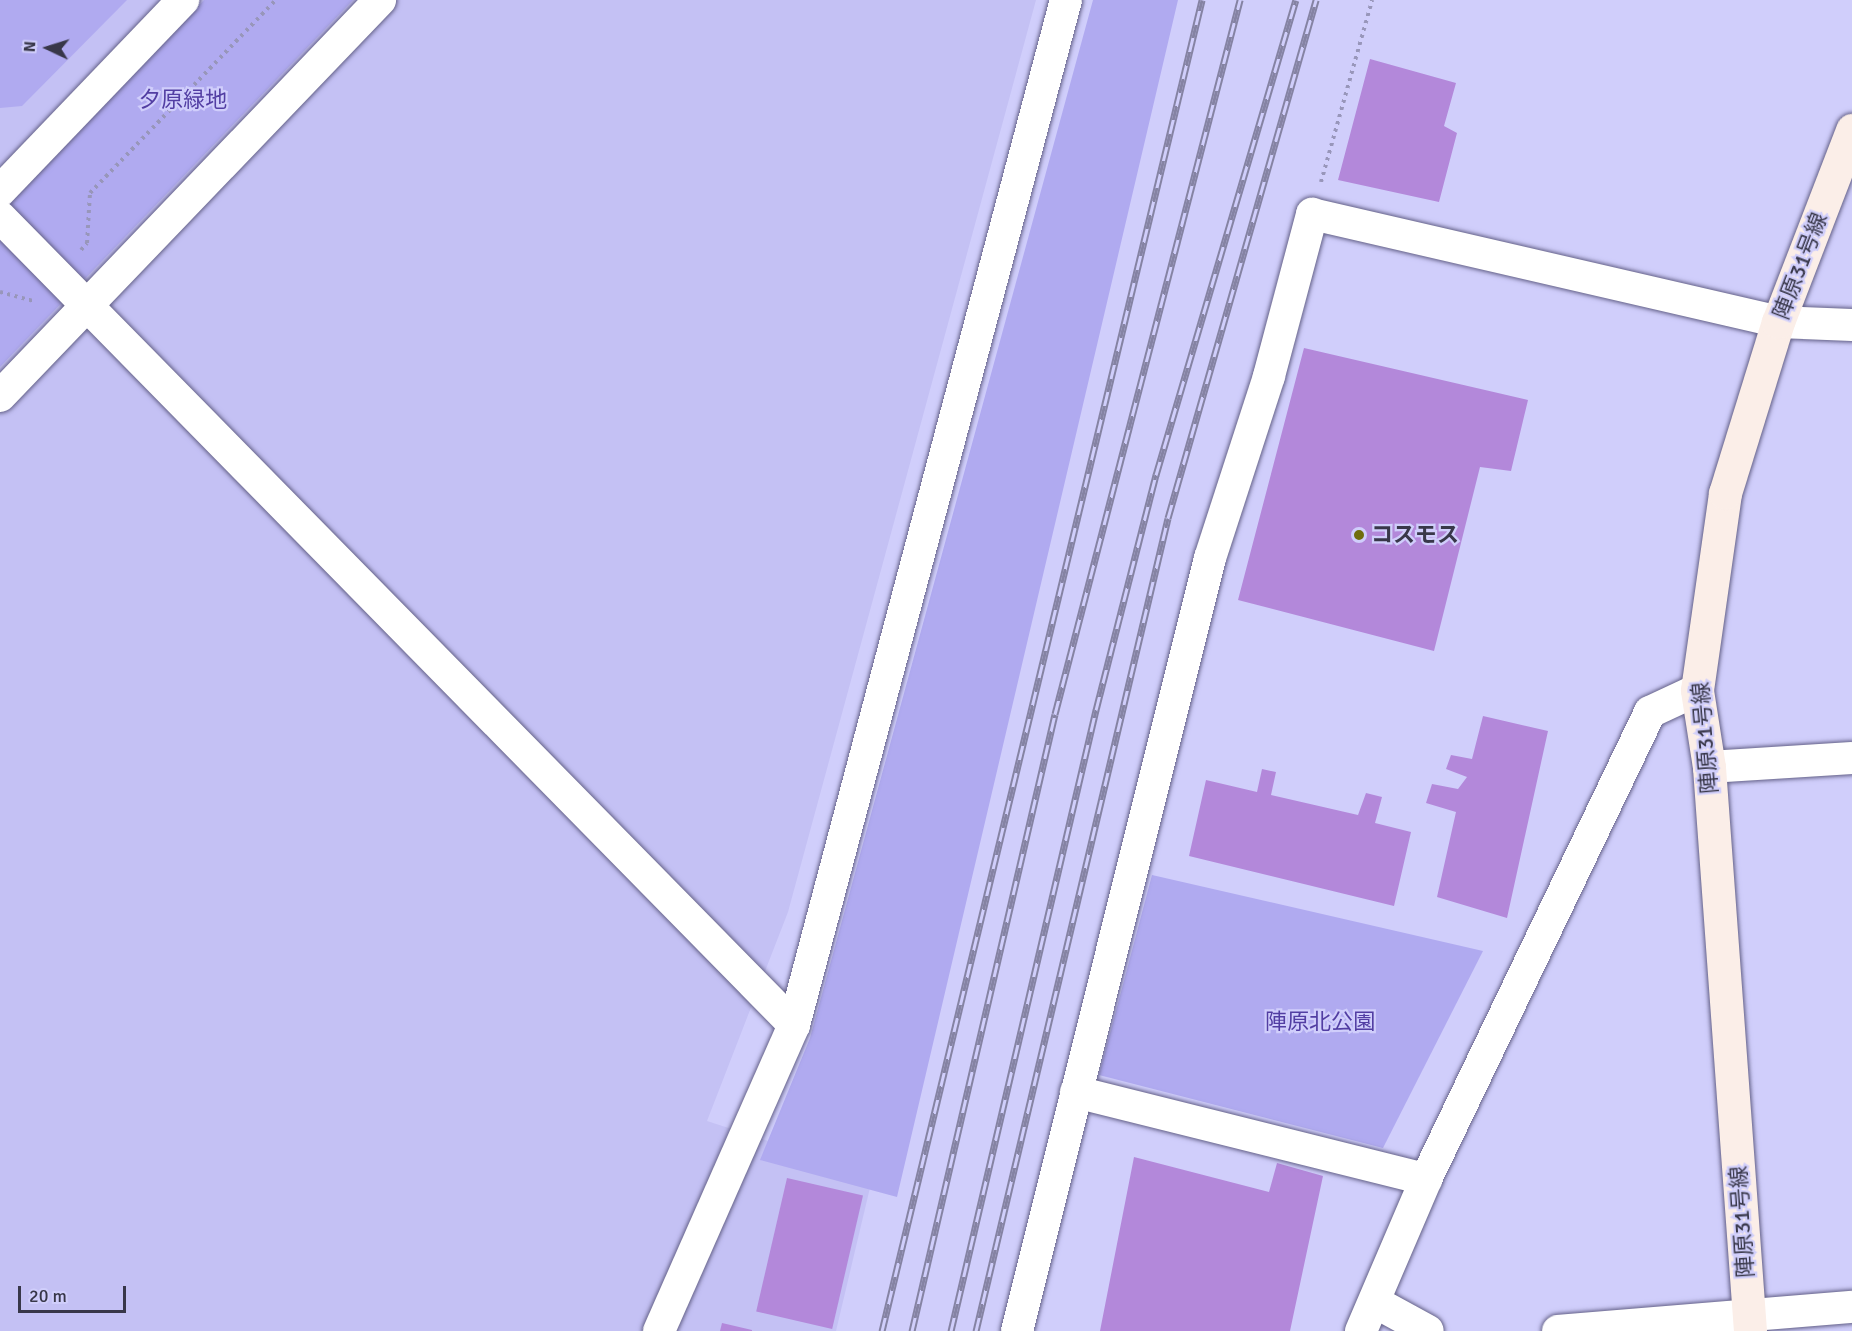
<!DOCTYPE html>
<meta charset="utf-8">
<style>
body{margin:0}
#map{position:relative;width:1852px;height:1331px;overflow:hidden;background:#d0cefb;font-family:Signika,"Noto Sans JP",sans-serif}
div>[style]{position:absolute}
.built>*{inset:0;background:#c4c1f4}
.green>*{inset:0;background:#b0aaf0}
.building>*{inset:0;background:#b388da;transform-origin:0 0}
.path>*{height:4px;margin-top:-2px;transform-origin:0;background:repeating-linear-gradient(90deg,#9896ba 0 3px,transparent 0 7.5px)}
.roads{filter:drop-shadow(0 0 2px #646188) drop-shadow(0 0 2px #646188)}
.street>*{height:32px;margin:-16px;padding:0 16px;transform-origin:16px;border-radius:16px;background:#fff}
.secondary>*{height:33px;margin:-16.5px;padding:0 16.5px;transform-origin:16.5px;border-radius:16.5px;background:#fbeee8}
.rail>*{height:7px;margin-top:-3.5px;transform-origin:0;background:repeating-linear-gradient(90deg,#d0cefb 0 14px,#8583a3 0 28px);box-sizing:border-box;border-block:2px solid #8583a3}
.dots>*{width:16px;height:16px;translate:-50% -50%;box-sizing:border-box;border:3px solid #d0cefb;border-radius:50%}
span{translate:-50% -50%;white-space:nowrap;text-align:center;line-height:1.15;-webkit-text-stroke:4.5px #d0cefb;paint-order:stroke}
.park-label{font-size:22px;color:#523ea3}
.street-label{font-size:22px;color:#383749}
.poi-label{font-size:22px;color:#383749;font-weight:700}
.left{translate:0 -50%;text-align:left}
.north{position:absolute;left:18px;top:18px;width:60px;height:60px;-webkit-text-stroke:4px #d0cefb;paint-order:stroke;rotate:274deg;font-size:16px;font-weight:700;line-height:24px;text-align:center;color:#383749}
.north::after{content:'';display:block;margin:auto;width:21px;height:27px;background:#383749;clip-path:polygon(50% 0,100% 100%,50% 72%,0 100%)}
.scale{position:absolute;left:18px;top:1286px;width:108px;height:27px;box-sizing:border-box;border:3px solid #383749;border-top:0;padding-left:8px;font-size:18px;line-height:21px;white-space:nowrap;color:#383749;-webkit-text-stroke:4px #d0cefb;paint-order:stroke}
</style>
<div id="map">
<div class="built">
<i style="clip-path:polygon(0 0,1036px 0,788px 912px,707px 1121px,873px 1175px,836px 1331px,0 1331px)"></i>
</div>
<div class="green">
<i style="clip-path:polygon(0 0,127px 0,22px 106px,0 108px)"></i>
<i style="clip-path:polygon(204px 0,353px 0,0 367px,0 213px)"></i>
<i style="clip-path:polygon(1093px 0,1178px 0,897px 1197px,760px 1160px,810px 1038px)"></i>
<i style="clip-path:polygon(1152px 875px,1483px 951px,1383px 1148px,1099px 1075px)"></i>
</div>
<div class="building">
<i style="clip-path:polygon(1370px 59px,1456px 83px,1444px 126px,1457px 133px,1439px 202px,1338px 180px)"></i>
<i style="clip-path:polygon(1304px 348px,1528px 400px,1511px 471px,1480px 467px,1434px 651px,1238px 600px)"></i>
<i style="clip-path:polygon(1483px 716px,1548px 731px,1507px 918px,1437px 897px,1456px 812px,1426px 803px,1432px 784px,1458px 789px,1467px 777px,1446px 769px,1451px 755px,1472px 759px)"></i>
<i style="clip-path:polygon(1262px 769px,1276px 772px,1271px 795px,1358px 815px,1366px 793px,1382px 797px,1375px 823px,1411px 832px,1394px 906px,1189px 856px,1206px 780px,1257px 792px)"></i>
<i style="clip-path:polygon(1134px 1157px,1269px 1192px,1277px 1163px,1323px 1176px,1290px 1331px,1100px 1331px)"></i>
<i style="left:787px;top:1178px;width:78px;height:137px;rotate:13deg"></i>
<i style="clip-path:polygon(722px 1323px,752px 1330px,752px 1331px,720px 1331px)"></i>
</div>
<div class="path">
<i style="left:1321px;top:182px;width:189px;rotate:-74.3deg"></i>
<i style="left:81px;top:250px;width:9px;rotate:-49deg"></i>
<i style="left:87px;top:243px;width:50px;rotate:-86.6deg"></i>
<i style="left:90px;top:193px;width:268px;rotate:-46.1deg"></i>
<i style="left:0;top:292px;width:35px;rotate:15deg"></i>
</div>
<div class="roads">
<div class="street">
<i style="left:0;top:191px;width:265px;rotate:-46.2deg"></i>
<i style="left:0;top:217px;width:1133px;rotate:45.5deg"></i>
<i style="left:0;top:396px;width:549px;rotate:-46.18deg"></i>
<i style="left:1709px;top:767px;width:143px;rotate:-3.6deg"></i>
<i style="left:1076px;top:1092px;width:361px;rotate:14deg"></i>
<i style="left:1375px;top:1302px;width:60px;rotate:28.7deg"></i>
<i style="left:659px;top:1331px;width:334px;rotate:-66.2deg"></i>
<i style="left:794px;top:1025px;width:1060px;rotate:-75.14deg"></i>
<i style="left:1017px;top:1331px;width:797px;rotate:-75.98deg"></i>
<i style="left:1210px;top:558px;width:191px;rotate:-72deg"></i>
<i style="left:1269px;top:376px;width:168px;rotate:-75.1deg"></i>
<i style="left:1312px;top:214px;width:478px;rotate:13deg"></i>
<i style="left:1778px;top:322px;width:74px;rotate:2.3deg"></i>
<i style="left:1361px;top:1331px;width:165px;rotate:-66.8deg"></i>
<i style="left:1426px;top:1179px;width:518px;rotate:-64.37deg"></i>
<i style="left:1650px;top:712px;width:52px;rotate:-25.1deg"></i>
<i style="left:1558px;top:1331px;width:295px;rotate:-4.7deg"></i>
</div>
<div class="secondary">
<i style="left:1750px;top:1331px;width:565px;rotate:-94.16deg"></i>
<i style="left:1709px;top:767px;width:78px;rotate:-98.9deg"></i>
<i style="left:1697px;top:690px;width:199px;rotate:-81.9deg"></i>
<i style="left:1725px;top:493px;width:179px;rotate:-72.8deg"></i>
<i style="left:1778px;top:322px;width:206px;rotate:-68.9deg"></i>
</div>
</div>
<div class="rail">
<i style="left:882px;top:1331px;width:1369px;rotate:-76.48deg"></i>
<i style="left:912px;top:1331px;width:633px;rotate:-76.95deg"></i>
<i style="left:1055px;top:714px;width:738px;rotate:-75.47deg"></i>
<i style="left:951px;top:1331px;width:638px;rotate:-76.86deg"></i>
<i style="left:1096px;top:710px;width:243px;rotate:-75.7deg"></i>
<i style="left:1156px;top:475px;width:495px;rotate:-73.6deg"></i>
<i style="left:976px;top:1331px;width:835px;rotate:-76.71deg"></i>
<i style="left:1168px;top:518px;width:539px;rotate:-74.05deg"></i>
</div>
<div class="dots">
<i style="left:1359px;top:535px;background:#706d0d"></i>
</div>
<div class="park-label">
<span style="left:183px;top:100px">夕原緑地</span>
<span style="left:1320px;top:1022px">陣原北公園</span>
</div>
<div class="street-label">
<span style="left:1800px;top:266px;rotate:-69deg">陣原31号線</span>
<span style="left:1705px;top:738px;rotate:-95deg">陣原31号線</span>
<span style="left:1742px;top:1222px;rotate:-94deg">陣原31号線</span>
</div>
<div class="poi-label">
<span class="left" style="left:1371px;top:535px">コスモス</span>
</div>
<div class="north">N</div>
<div class="scale">20 m</div>
</div>
